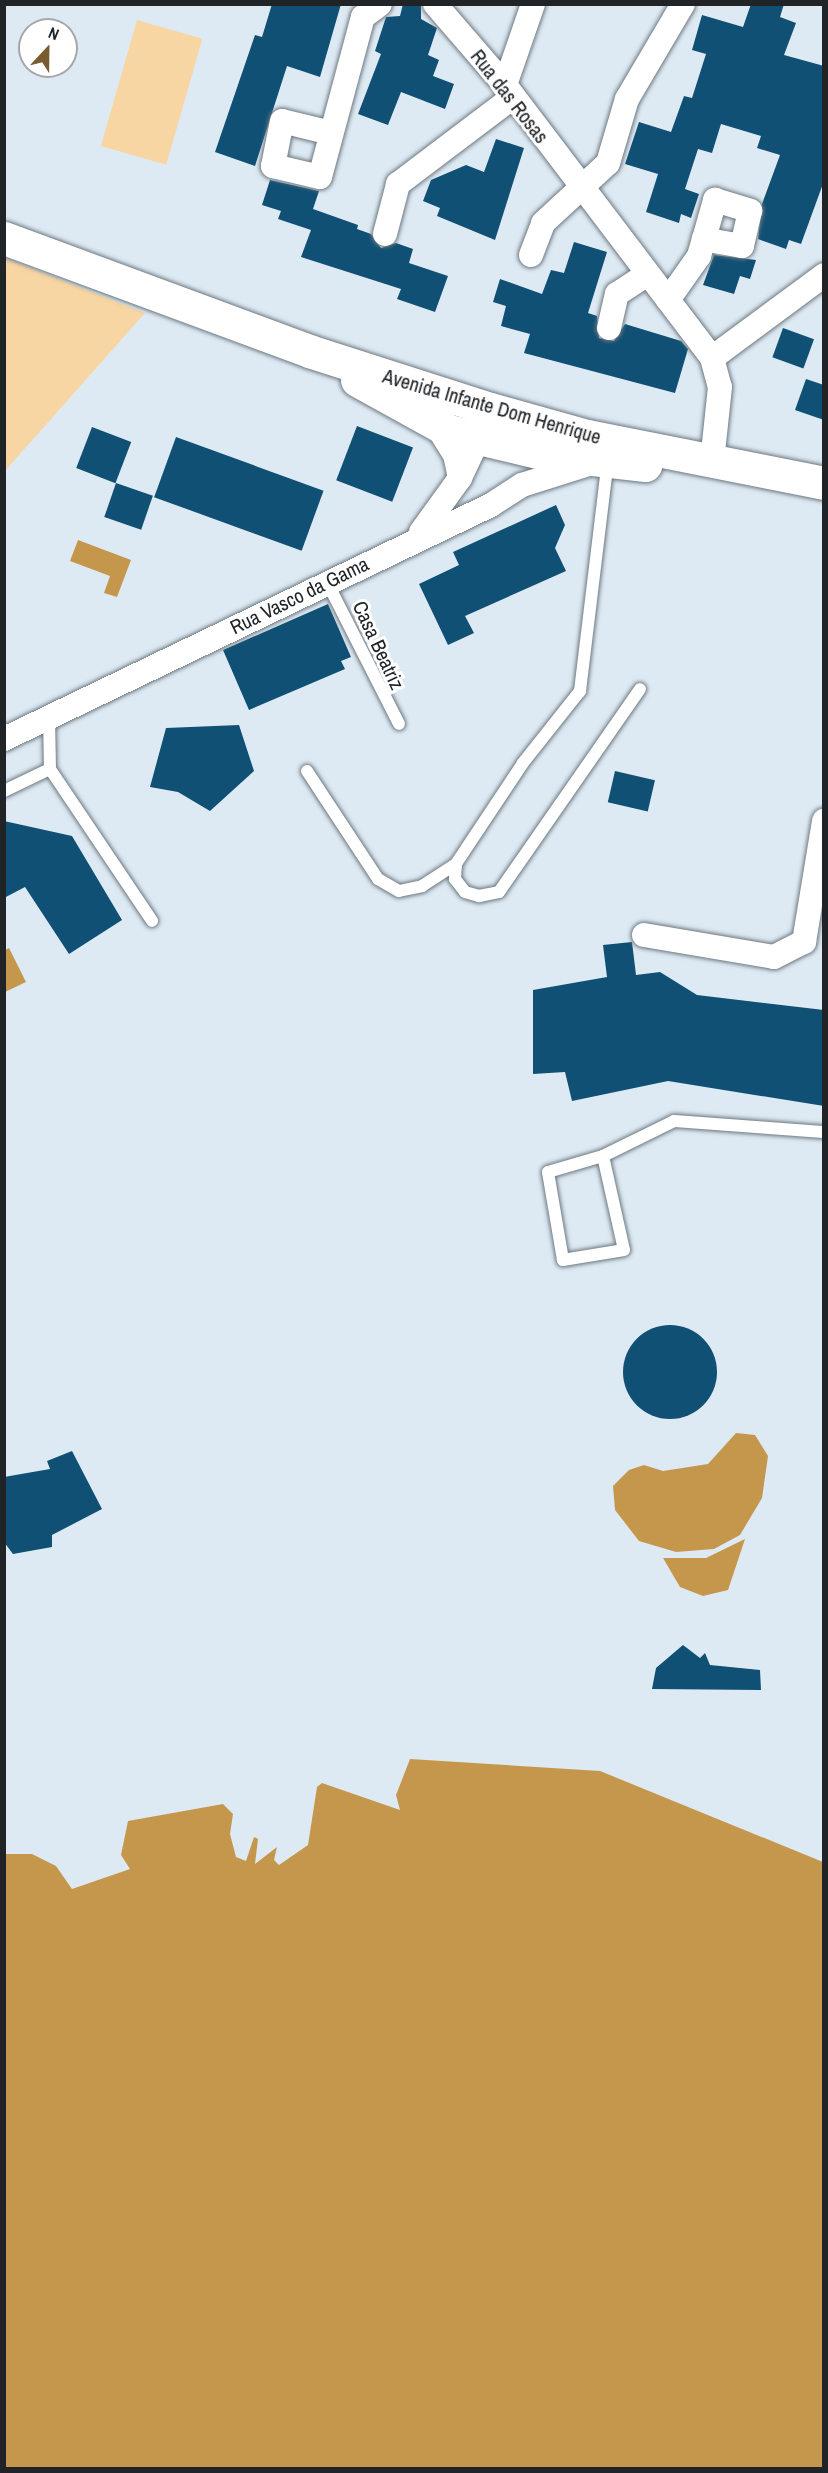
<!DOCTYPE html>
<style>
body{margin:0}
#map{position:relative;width:828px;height:2473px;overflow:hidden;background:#deeaf3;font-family:"Archivo Narrow",sans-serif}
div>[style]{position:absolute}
.green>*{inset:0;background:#f7d6a3;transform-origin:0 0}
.water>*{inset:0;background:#c5974d}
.building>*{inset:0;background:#0f5074;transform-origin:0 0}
.round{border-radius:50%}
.roads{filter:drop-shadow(0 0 2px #6d7880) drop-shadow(0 0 2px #6d7880)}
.lane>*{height:12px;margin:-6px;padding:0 6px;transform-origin:6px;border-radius:6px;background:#fff}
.street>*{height:24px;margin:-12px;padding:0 12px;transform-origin:12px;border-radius:12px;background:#fff}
.secondary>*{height:33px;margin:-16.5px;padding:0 16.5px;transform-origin:16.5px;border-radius:16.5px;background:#fff}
span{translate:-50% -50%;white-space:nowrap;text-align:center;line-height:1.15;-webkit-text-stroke:6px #fff;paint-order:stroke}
.street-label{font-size:20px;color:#202427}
.frame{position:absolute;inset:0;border:6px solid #202427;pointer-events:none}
.north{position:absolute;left:18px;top:18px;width:60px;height:60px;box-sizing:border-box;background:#fff;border:2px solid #a6a7a9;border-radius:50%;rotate:22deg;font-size:16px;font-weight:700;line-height:24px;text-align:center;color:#202427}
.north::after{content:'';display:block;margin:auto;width:21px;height:27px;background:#785c2f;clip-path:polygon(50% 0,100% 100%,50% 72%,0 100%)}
</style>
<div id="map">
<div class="green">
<i style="left:137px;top:20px;width:68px;height:131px;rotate:16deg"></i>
<i style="clip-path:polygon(5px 258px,145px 313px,5px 471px)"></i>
</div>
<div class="water">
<i style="clip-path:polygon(78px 540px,131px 560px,117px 597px,104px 593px,110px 576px,70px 561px)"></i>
<i style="clip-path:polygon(9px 948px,26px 982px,5px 992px,5px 950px)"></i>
<i style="clip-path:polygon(736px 1433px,755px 1435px,768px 1456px,762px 1498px,740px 1535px,714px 1549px,676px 1552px,639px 1541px,615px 1510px,613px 1486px,629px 1470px,644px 1465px,663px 1471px,708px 1464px)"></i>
<i style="clip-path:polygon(745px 1539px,728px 1590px,703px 1596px,680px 1587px,663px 1558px,706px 1558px)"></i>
<i style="clip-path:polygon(410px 1759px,600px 1771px,823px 1862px,823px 2468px,5px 2468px,5px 1854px,32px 1854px,56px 1866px,72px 1889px,130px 1869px,121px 1855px,128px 1821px,223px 1804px,233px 1814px,230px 1834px,236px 1857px,246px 1861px,254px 1837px,258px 1839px,255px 1864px,277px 1847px,274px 1860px,279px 1865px,308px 1845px,317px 1787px,322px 1783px,400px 1810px,396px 1795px)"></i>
</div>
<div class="building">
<i style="clip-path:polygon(272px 4px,341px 4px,320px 77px,287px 66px,255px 166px,215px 152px,255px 35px,262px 37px)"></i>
<i style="clip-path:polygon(403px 4px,421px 4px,421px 19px,437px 28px,428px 55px,439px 60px,433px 76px,454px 84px,445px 109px,401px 92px,388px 125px,358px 114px,381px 54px,375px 51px,386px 17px,400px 16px)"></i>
<i style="clip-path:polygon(751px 4px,784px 4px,780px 17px,796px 23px,784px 55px,824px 66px,824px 181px,801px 244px,789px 240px,786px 249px,758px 239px,762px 204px,780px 155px,757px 148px,761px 136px,721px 124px,712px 153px,698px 149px,685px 189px,699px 194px,691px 218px,681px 214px,679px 223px,646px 212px,658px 174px,625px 164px,639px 122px,671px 132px,684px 96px,692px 98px,706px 54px,692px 50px,702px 15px,743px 27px)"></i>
<i style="clip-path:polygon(496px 139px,524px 148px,495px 240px,437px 216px,440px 208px,423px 201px,431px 180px,466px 165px,484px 172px)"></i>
<i style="clip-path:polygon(270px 180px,319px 191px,313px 209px,358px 225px,357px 229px,371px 234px,381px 248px,396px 243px,413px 249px,409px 263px,448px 276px,435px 312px,397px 299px,401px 289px,301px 257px,311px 230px,278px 219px,281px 211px,262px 205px)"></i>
<i style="clip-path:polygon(574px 242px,607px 252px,588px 313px,597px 316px,599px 338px,614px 341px,625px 324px,681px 341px,688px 349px,675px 393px,524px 353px,530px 334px,501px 326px,506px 306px,493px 302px,500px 279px,542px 294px,551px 270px,564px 273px)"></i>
<i style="clip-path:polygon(714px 255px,756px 260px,750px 279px,740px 276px,734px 294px,703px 285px)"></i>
<i style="left:783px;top:328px;width:33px;height:31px;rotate:20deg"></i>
<i style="clip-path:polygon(806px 379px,824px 385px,824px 420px,795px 410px)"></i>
<i style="left:357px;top:426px;width:60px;height:58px;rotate:21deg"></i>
<i style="left:92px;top:427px;width:42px;height:44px;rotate:21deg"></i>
<i style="left:176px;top:437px;width:157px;height:64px;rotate:20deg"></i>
<i style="left:116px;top:483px;width:39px;height:36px;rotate:19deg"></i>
<i style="clip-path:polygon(556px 505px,565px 525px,555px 548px,566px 571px,465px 616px,474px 633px,448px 645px,419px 584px,459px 565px,453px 552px)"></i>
<i style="clip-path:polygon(328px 604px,351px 657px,341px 661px,345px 669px,249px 710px,223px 650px)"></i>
<i style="clip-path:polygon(239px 725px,254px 771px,210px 811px,178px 792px,150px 787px,166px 728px)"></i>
<i style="left:615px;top:771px;width:41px;height:32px;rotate:13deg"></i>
<i style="clip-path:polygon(4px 821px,72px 836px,122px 920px,69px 954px,25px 887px,4px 898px)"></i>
<i style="clip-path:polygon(632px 942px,636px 975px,660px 972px,697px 995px,824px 1010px,824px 1106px,668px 1081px,572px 1101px,565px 1072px,533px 1074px,533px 990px,607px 977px,603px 945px)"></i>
<i class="round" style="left:623px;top:1325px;width:94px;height:94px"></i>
<i style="clip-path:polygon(72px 1451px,102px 1509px,52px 1535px,52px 1547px,13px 1554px,4px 1542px,4px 1477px,50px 1469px,47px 1461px)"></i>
<i style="clip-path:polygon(683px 1645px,700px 1658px,705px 1653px,710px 1665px,760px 1670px,761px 1690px,652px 1689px,656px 1668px)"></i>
</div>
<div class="roads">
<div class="lane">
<i style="left:598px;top:463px;width:15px;rotate:58deg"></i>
<i style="left:606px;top:476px;width:217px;rotate:96.9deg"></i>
<i style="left:580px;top:691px;width:92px;rotate:128.4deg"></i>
<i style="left:523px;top:763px;width:121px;rotate:123.6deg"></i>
<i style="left:456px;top:864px;width:15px;rotate:94deg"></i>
<i style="left:455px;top:879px;width:16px;rotate:52deg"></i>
<i style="left:465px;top:892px;width:15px;rotate:16deg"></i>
<i style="left:479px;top:896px;width:20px;rotate:-11deg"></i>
<i style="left:499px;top:892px;width:247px;rotate:-55.2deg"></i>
<i style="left:327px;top:582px;width:159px;rotate:63.1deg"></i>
<i style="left:50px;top:769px;width:183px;rotate:56.1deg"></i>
<i style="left:307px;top:771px;width:129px;rotate:56.7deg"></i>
<i style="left:378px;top:879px;width:24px;rotate:30deg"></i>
<i style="left:399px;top:891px;width:24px;rotate:-12deg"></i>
<i style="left:422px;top:886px;width:40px;rotate:-32.9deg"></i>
<i style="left:4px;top:791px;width:51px;rotate:-25.6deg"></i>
<i style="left:50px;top:769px;width:53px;rotate:-91.1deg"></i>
<i style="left:603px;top:1156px;width:96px;rotate:77.4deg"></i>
<i style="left:624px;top:1250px;width:62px;rotate:170.7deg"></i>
<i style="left:563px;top:1260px;width:89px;rotate:-99.7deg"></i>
<i style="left:548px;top:1172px;width:57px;rotate:-16.2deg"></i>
<i style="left:603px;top:1156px;width:79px;rotate:-26.2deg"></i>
<i style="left:674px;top:1121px;width:150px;rotate:4.2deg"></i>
</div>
<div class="street">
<i style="left:435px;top:4px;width:107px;rotate:49.2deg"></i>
<i style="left:505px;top:85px;width:343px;rotate:52.8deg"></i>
<i style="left:712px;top:358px;width:30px;rotate:75deg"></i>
<i style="left:720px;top:387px;width:75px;rotate:96.1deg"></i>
<i style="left:505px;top:85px;width:86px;rotate:-70.9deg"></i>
<i style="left:331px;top:133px;width:50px;rotate:-166.2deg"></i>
<i style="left:282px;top:121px;width:46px;rotate:101.3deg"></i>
<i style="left:273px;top:166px;width:48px;rotate:13.2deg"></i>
<i style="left:320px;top:177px;width:166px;rotate:-75deg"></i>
<i style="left:363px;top:17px;width:21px;rotate:-37deg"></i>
<i style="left:385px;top:234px;width:52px;rotate:-75.4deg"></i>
<i style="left:398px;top:184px;width:144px;rotate:-37.1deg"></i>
<i style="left:531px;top:255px;width:34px;rotate:-69deg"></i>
<i style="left:543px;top:223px;width:88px;rotate:-42.7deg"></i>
<i style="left:608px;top:163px;width:67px;rotate:-73.5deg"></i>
<i style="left:627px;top:99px;width:110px;rotate:-59.5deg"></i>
<i style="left:668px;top:300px;width:54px;rotate:-54.8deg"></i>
<i style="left:699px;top:256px;width:18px;rotate:-74deg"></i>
<i style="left:704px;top:239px;width:41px;rotate:-74.2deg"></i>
<i style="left:715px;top:200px;width:37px;rotate:17deg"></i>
<i style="left:750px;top:211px;width:36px;rotate:103deg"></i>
<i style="left:742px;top:246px;width:39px;rotate:-170deg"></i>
<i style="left:609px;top:328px;width:35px;rotate:-77deg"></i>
<i style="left:617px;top:294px;width:35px;rotate:-33deg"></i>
<i style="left:712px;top:358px;width:139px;rotate:-36.5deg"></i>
<i style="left:460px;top:478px;width:33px;rotate:-65deg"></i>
<i style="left:474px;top:448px;width:26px;rotate:-40deg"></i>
<i style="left:421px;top:532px;width:67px;rotate:-54.2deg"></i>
<i style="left:460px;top:478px;width:24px;rotate:-102deg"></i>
<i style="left:455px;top:455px;width:36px;rotate:-122deg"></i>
<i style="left:4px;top:739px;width:540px;rotate:-25.66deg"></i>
<i style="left:491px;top:505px;width:37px;rotate:-33deg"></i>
<i style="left:522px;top:485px;width:77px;rotate:-17.5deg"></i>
<i style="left:644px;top:935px;width:132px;rotate:9.6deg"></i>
<i style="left:774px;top:957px;width:34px;rotate:-27deg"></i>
<i style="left:804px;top:942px;width:123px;rotate:-80.6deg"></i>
</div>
<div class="secondary">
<i style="left:4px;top:238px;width:325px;rotate:20.3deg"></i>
<i style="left:309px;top:351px;width:190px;rotate:17.8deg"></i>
<i style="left:490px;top:409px;width:101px;rotate:15.6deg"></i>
<i style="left:587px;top:436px;width:242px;rotate:11.2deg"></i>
<i style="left:357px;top:380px;width:105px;rotate:29deg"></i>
<i style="left:449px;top:431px;width:95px;rotate:13.4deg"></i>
<i style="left:541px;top:453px;width:105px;rotate:6.6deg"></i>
</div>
</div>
<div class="street-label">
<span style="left:510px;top:96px;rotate:52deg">Rua das Rosas</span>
<span style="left:492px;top:406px;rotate:16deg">Avenida Infante Dom Henrique</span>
<span style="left:299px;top:595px;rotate:-26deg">Rua Vasco da Gama</span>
<span style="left:379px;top:645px;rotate:65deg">Casa Beatriz</span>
</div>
<div class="frame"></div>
<div class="north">N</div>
</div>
